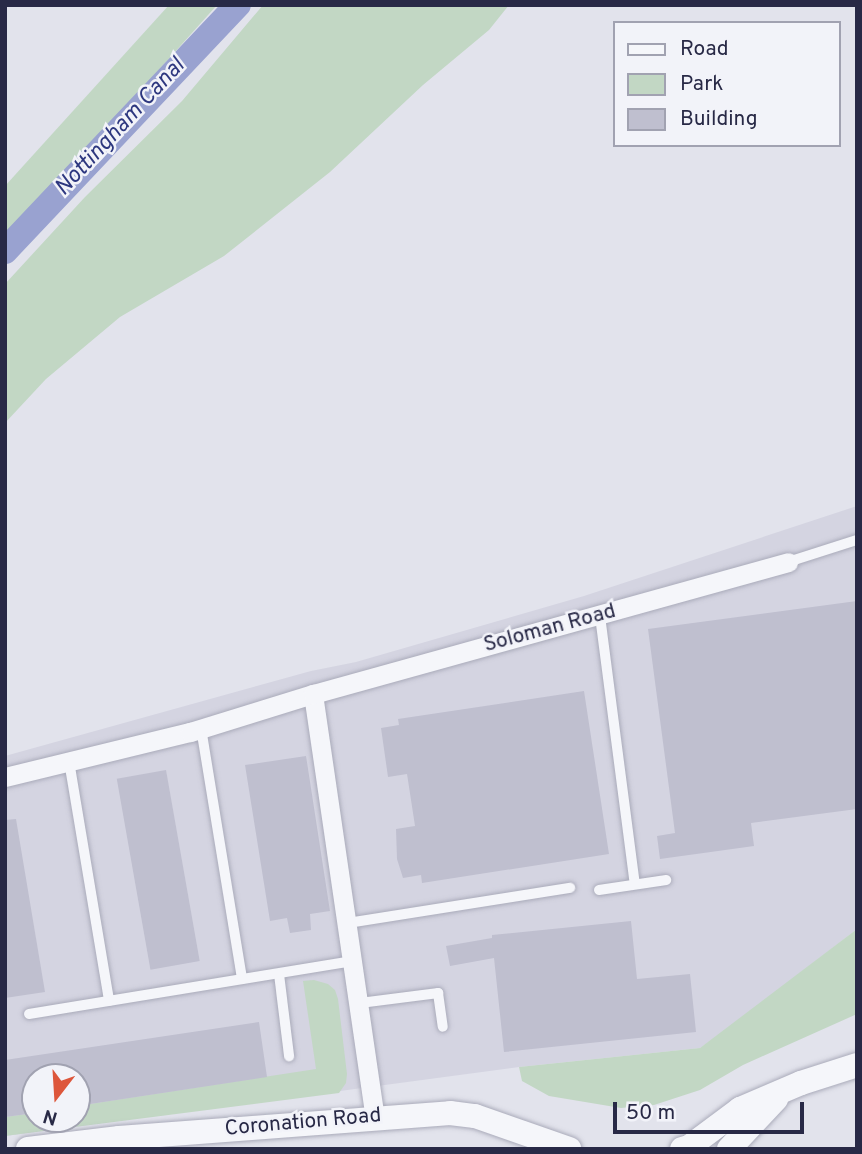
<!DOCTYPE html>
<style>
body{margin:0}
#map{position:relative;width:862px;height:1154px;overflow:hidden;background:#e2e3ec;font-family:Overpass,sans-serif}
div>[style]{position:absolute}
.built>*{inset:0;background:#d4d4e1}
.green>*{inset:0;background:#c2d7c4}
.canal>*{height:26px;margin:-13px;padding:0 13px;transform-origin:13px;border-radius:13px;background:#99a2d0}
.building>*{inset:0;background:#bfbfcf;transform-origin:0 0}
.roads{filter:drop-shadow(0 0 2px #aaabba) drop-shadow(0 0 2px #aaabba)}
.service>*{height:10px;margin:-5px;padding:0 5px;transform-origin:5px;border-radius:5px;background:#f5f6fa}
.minor>*{height:19px;margin:-9.5px;padding:0 9.5px;transform-origin:9.5px;border-radius:9.5px;background:#f5f6fa}
.tertiary>*{height:24px;margin:-12px;padding:0 12px;transform-origin:12px;border-radius:12px;background:#f5f6fa}
span{translate:-50% -50%;white-space:nowrap;text-align:center;line-height:1.15;-webkit-text-stroke:5px #f2f3f9;paint-order:stroke}
.street-label{font-size:21px;color:#282946}
.water-label{font-size:23px;color:#2d377f;font-style:italic}
.frame{position:absolute;inset:0;border:7px solid #282946;pointer-events:none}
.legend{position:absolute;left:613px;top:21px;width:228px;height:126px;box-sizing:border-box;background:#f2f3f9;border:2px solid #a1a2b1;margin:0;padding:9px 12px;list-style:none;font-size:21px;color:#282946}
.legend li{display:flex;align-items:center;gap:14px;height:35px}
.legend b{width:35px;border:2px solid #a1a2b1}
.north{position:absolute;left:21px;top:1063px;width:70px;height:70px;box-sizing:border-box;background:#f2f3f9;border:2px solid #a1a2b1;border-radius:50%;rotate:197deg;font-size:19px;font-weight:700;line-height:28px;text-align:center;color:#282946}
.north::after{content:'';display:block;margin:auto;width:24px;height:32px;background:#dd563b;clip-path:polygon(50% 0,100% 100%,50% 72%,0 100%)}
.scale{position:absolute;left:613px;top:1102px;width:191px;height:32px;box-sizing:border-box;border:4px solid #282946;border-top:0;padding-left:9px;font-size:21px;line-height:24px;white-space:nowrap;color:#282946;-webkit-text-stroke:5px #f2f3f9;paint-order:stroke}
</style>
<div id="map">
<div class="built">
<i style="clip-path:polygon(evenodd,857px 506px,857px 929px,722px 1033px,700px 1048px,519px 1067px,5px 1136px,5px 756px,311px 671px,356px 662px,584px 596px,857px 506px,35px 1077px,77px 1077px,77px 1119px,35px 1119px,35px 1077px)"></i>
</div>
<div class="green">
<i style="clip-path:polygon(169px 5px,217px 5px,71px 168px,5px 234px,5px 186px)"></i>
<i style="clip-path:polygon(263px 5px,509px 5px,489px 30px,423px 85px,330px 172px,224px 256px,120px 317px,46px 379px,5px 423px,5px 284px,85px 197px,182px 101px)"></i>
<i style="clip-path:polygon(857px 929px,857px 1014px,743px 1065px,700px 1090px,654px 1105px,621px 1108px,549px 1096px,522px 1081px,519px 1067px,700px 1048px)"></i>
<i style="clip-path:polygon(314px 980px,328px 984px,335px 990px,338px 999px,347px 1074px,346px 1083px,339px 1093px,5px 1136px,5px 1117px,35px 1113px,35px 1119px,77px 1119px,77px 1106px,316px 1069px,303px 981px)"></i>
</div>
<div class="canal">
<i style="left:5px;top:251px;width:339px;rotate:-46.6deg"></i>
</div>
<div class="building">
<i style="clip-path:polygon(857px 601px,857px 809px,751px 823px,754px 846px,660px 859px,657px 836px,675px 833px,648px 629px)"></i>
<i style="clip-path:polygon(584px 691px,609px 854px,422px 883px,421px 875px,403px 878px,397px 859px,396px 829px,415px 826px,407px 774px,388px 777px,381px 728px,399px 725px,398px 719px)"></i>
<i style="clip-path:polygon(306px 756px,330px 911px,310px 914px,311px 930px,290px 933px,287px 918px,270px 921px,245px 765px)"></i>
<i style="left:166px;top:770px;width:194px;height:50px;rotate:80deg"></i>
<i style="clip-path:polygon(16px 819px,45px 992px,5px 998px,5px 820px)"></i>
<i style="clip-path:polygon(631px 921px,637px 979px,690px 974px,696px 1032px,504px 1052px,494px 958px,450px 966px,446px 946px,492px 938px,492px 935px)"></i>
<i style="clip-path:polygon(259px 1022px,267px 1077px,77px 1106px,77px 1077px,35px 1077px,35px 1113px,5px 1117px,5px 1060px)"></i>
</div>
<div class="roads">
<div class="service">
<i style="left:788px;top:562px;width:72px;rotate:-17.7deg"></i>
<i style="left:600px;top:616px;width:270px;rotate:82.6deg"></i>
<i style="left:201px;top:728px;width:254px;rotate:80.7deg"></i>
<i style="left:69px;top:761px;width:243px;rotate:80.5deg"></i>
<i style="left:599px;top:890px;width:68px;rotate:-8.5deg"></i>
<i style="left:348px;top:923px;width:225px;rotate:-9deg"></i>
<i style="left:279px;top:974px;width:83px;rotate:83deg"></i>
<i style="left:360px;top:1003px;width:79px;rotate:-7.3deg"></i>
<i style="left:438px;top:993px;width:34px;rotate:82deg"></i>
<i style="left:29px;top:1014px;width:328px;rotate:-9.3deg"></i>
</div>
<div class="minor">
<i style="left:313px;top:694px;width:428px;rotate:81.7deg"></i>
<i style="left:5px;top:777px;width:190px;rotate:-13.7deg"></i>
<i style="left:190px;top:732px;width:129px;rotate:-17.2deg"></i>
<i style="left:313px;top:694px;width:493px;rotate:-15.5deg"></i>
</div>
<div class="tertiary">
<i style="left:28px;top:1149px;width:92px;rotate:-6.9deg"></i>
<i style="left:119px;top:1138px;width:332px;rotate:-4.3deg"></i>
<i style="left:450px;top:1113px;width:25px;rotate:7deg"></i>
<i style="left:475px;top:1116px;width:100px;rotate:19.3deg"></i>
<i style="left:682px;top:1149px;width:7px;rotate:-16deg"></i>
<i style="left:689px;top:1147px;width:64px;rotate:-36.7deg"></i>
<i style="left:740px;top:1109px;width:66px;rotate:-23.1deg"></i>
<i style="left:801px;top:1083px;width:59px;rotate:-17.8deg"></i>
<i style="left:729px;top:1149px;width:69px;rotate:-46.8deg"></i>
</div>
</div>
<div class="street-label">
<span style="left:550px;top:629px;rotate:-15deg">Soloman Road</span>
<span style="left:303px;top:1123px;rotate:-5deg">Coronation Road</span>
</div>
<div class="water-label">
<span style="left:121px;top:128px;rotate:-47deg">Nottingham Canal</span>
</div>
<div class="frame"></div>
<ul class="legend">
<li><b style="height:9px;background:#f5f6fa"></b>Road</li>
<li><b style="height:19px;background:#c2d7c4"></b>Park</li>
<li><b style="height:19px;background:#bfbfcf"></b>Building</li>
</ul>
<div class="north">N</div>
<div class="scale">50 m</div>
</div>
